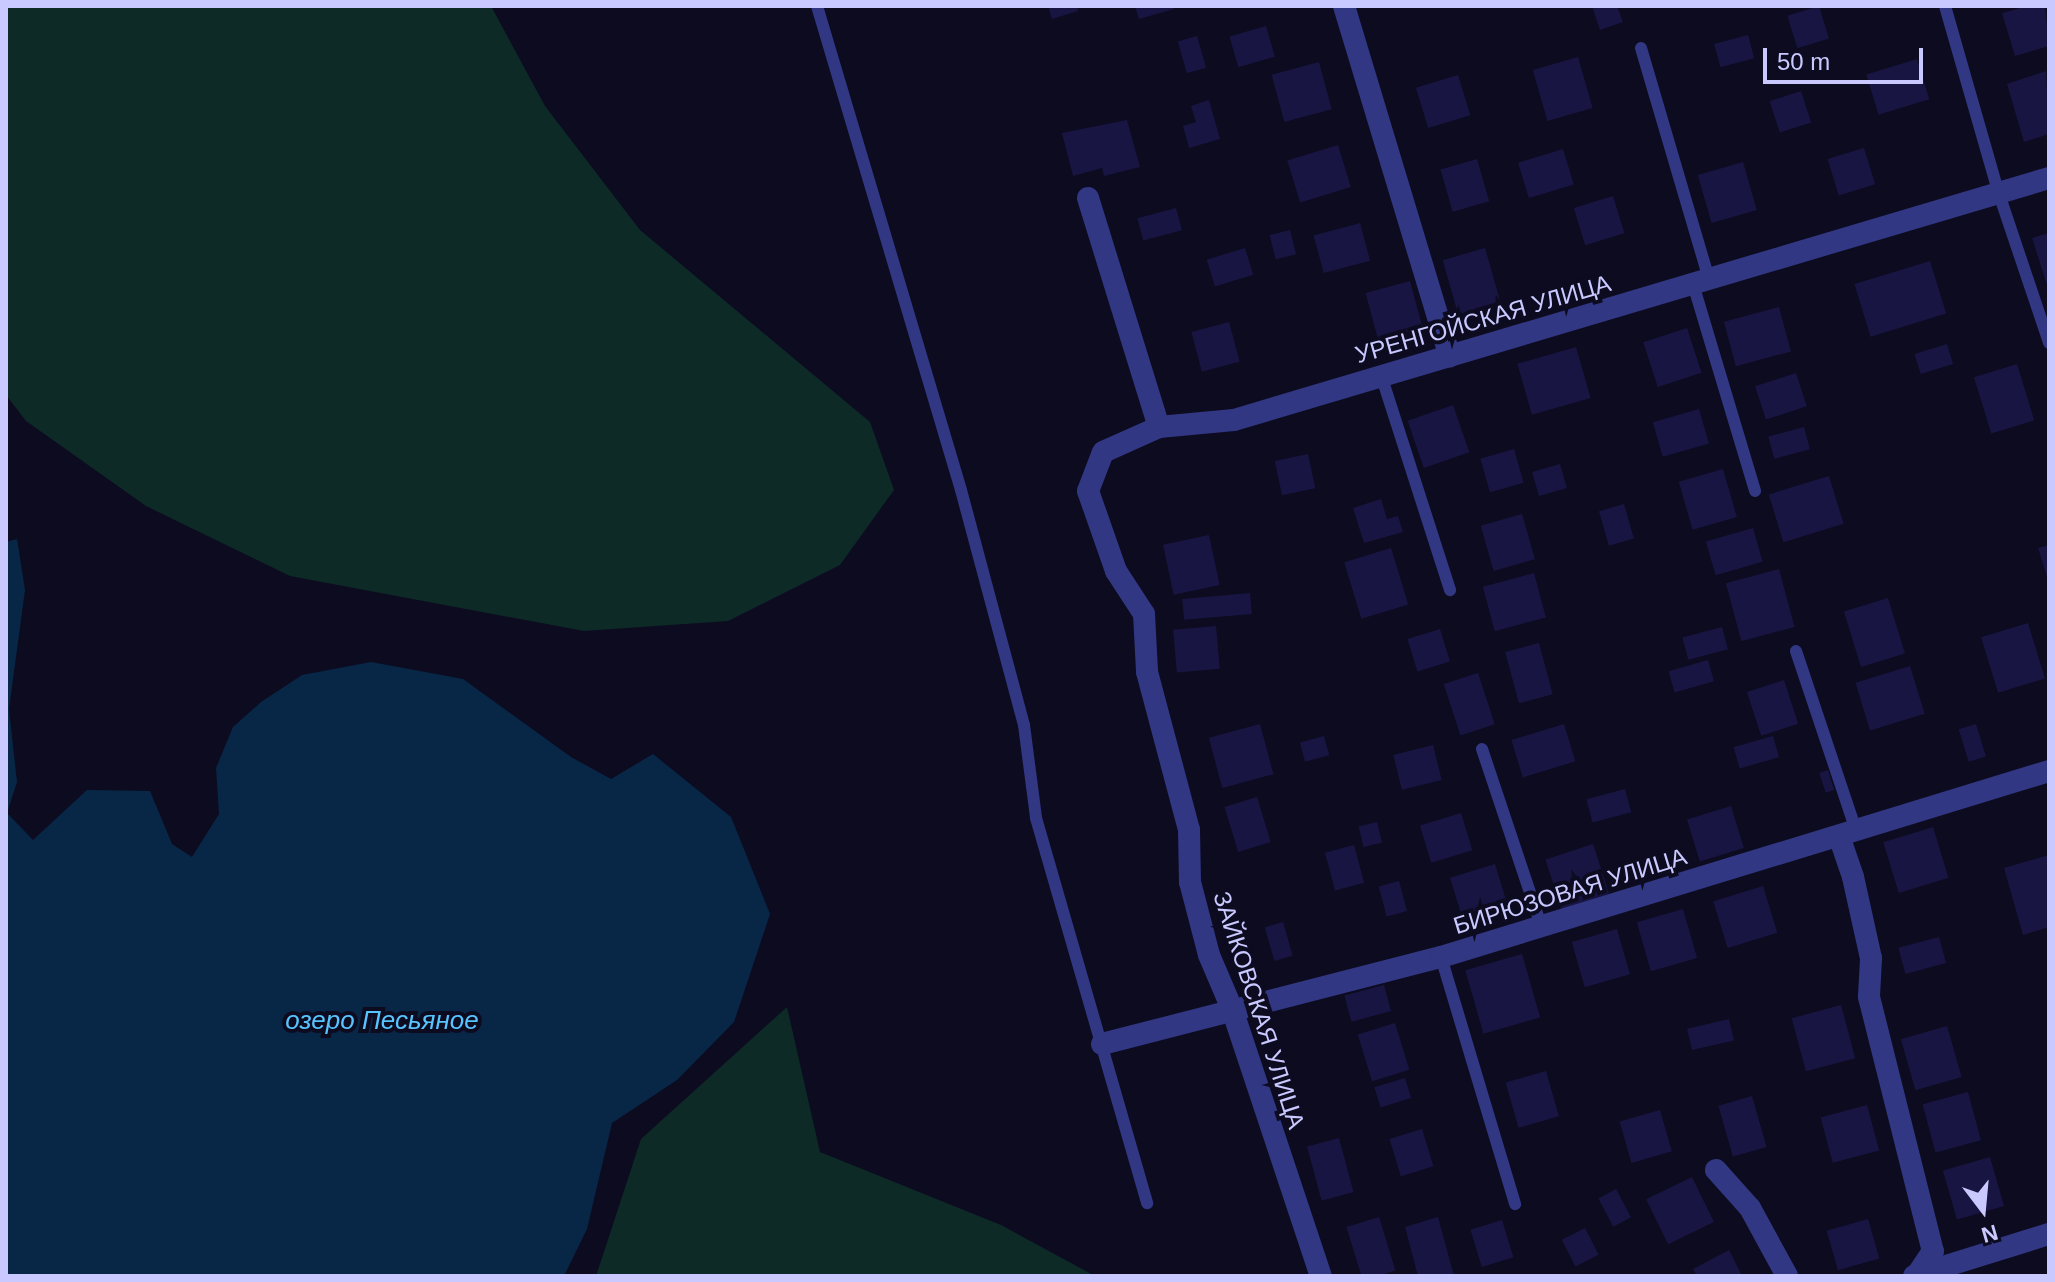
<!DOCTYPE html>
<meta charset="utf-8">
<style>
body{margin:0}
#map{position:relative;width:2055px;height:1282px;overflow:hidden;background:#0c0b20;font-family:Arial,sans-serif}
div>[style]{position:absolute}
.green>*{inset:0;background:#0d2a26}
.water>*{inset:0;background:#082746}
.building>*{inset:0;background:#191542;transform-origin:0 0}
.service>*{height:12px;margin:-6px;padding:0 6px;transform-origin:6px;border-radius:6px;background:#323783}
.minor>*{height:22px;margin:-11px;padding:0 11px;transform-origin:11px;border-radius:11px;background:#323783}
span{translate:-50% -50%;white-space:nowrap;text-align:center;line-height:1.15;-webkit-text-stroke:8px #0c0b20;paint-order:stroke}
.street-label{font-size:24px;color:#cac9ff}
.water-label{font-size:26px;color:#57c4ff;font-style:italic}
.frame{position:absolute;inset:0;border:8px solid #cac9ff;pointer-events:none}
.north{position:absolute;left:1943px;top:1170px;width:80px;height:80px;-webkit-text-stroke:6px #0c0b20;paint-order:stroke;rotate:164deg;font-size:22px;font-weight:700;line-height:32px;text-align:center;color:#cac9ff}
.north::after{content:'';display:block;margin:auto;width:28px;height:36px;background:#cac9ff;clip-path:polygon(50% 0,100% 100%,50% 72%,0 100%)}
.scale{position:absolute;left:1763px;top:48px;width:160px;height:36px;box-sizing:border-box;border:4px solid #cac9ff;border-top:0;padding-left:10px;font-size:24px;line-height:28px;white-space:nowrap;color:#cac9ff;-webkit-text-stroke:6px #0c0b20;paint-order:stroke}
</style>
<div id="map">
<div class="green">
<i style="clip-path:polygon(6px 6px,491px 6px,545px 106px,640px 230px,870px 422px,894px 490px,840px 565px,728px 621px,584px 631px,290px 576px,146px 506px,26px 421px,6px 395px)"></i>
<i style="clip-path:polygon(787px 1007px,820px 1152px,1001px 1225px,1095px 1276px,596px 1276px,641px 1139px)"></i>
</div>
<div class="water">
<i style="clip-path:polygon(17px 539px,25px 590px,9px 709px,17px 782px,7px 813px,33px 840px,87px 790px,150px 791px,172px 844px,192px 857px,219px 814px,216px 768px,233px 727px,261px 702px,302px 675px,371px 662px,463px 679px,571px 757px,611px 779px,653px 754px,731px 817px,770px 914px,734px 1022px,677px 1080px,612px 1123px,587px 1229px,564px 1276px,6px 1276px,6px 542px)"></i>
</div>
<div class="building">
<i style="clip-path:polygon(1048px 6px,1077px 6px,1078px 11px,1052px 19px)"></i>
<i style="clip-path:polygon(1135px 6px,1173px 6px,1174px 9px,1139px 19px)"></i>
<i style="clip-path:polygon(1592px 6px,1617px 6px,1623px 22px,1600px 30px)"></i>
<i style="left:1819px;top:6px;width:34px;height:33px;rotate:73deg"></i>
<i style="clip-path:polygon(2027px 6px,2045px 6px,2049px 46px,2015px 56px,2002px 13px)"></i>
<i style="left:1266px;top:26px;width:32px;height:38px;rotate:74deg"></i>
<i style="left:1748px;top:35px;width:24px;height:35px;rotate:75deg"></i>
<i style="left:1197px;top:36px;width:33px;height:20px;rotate:74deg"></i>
<i style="left:1578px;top:57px;width:53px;height:47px;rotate:74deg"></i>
<i style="left:1917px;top:59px;width:42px;height:53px;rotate:73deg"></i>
<i style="left:1319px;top:62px;width:49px;height:49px;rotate:75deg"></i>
<i style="clip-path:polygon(2046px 71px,2049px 134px,2024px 142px,2007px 84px)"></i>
<i style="left:1458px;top:75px;width:42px;height:44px;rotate:73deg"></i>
<i style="left:1801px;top:91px;width:33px;height:33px;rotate:72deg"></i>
<i style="clip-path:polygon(1209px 100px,1220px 139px,1189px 148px,1183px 126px,1196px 122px,1191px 106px)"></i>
<i style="clip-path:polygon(1127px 120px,1140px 167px,1104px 176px,1102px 168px,1073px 176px,1062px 133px)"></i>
<i style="left:1338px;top:145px;width:44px;height:53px;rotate:73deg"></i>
<i style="left:1864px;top:148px;width:38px;height:38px;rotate:73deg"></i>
<i style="left:1563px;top:149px;width:37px;height:47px;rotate:73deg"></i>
<i style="left:1477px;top:159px;width:44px;height:38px;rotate:74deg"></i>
<i style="left:1743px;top:162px;width:50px;height:47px;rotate:74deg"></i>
<i style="left:1613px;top:196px;width:39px;height:41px;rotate:73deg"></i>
<i style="left:1176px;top:208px;width:23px;height:40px;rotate:75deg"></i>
<i style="left:1360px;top:223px;width:39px;height:48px;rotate:75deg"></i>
<i style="left:1290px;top:230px;width:25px;height:21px;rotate:76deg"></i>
<i style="clip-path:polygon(2049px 233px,2049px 288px,2048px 288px,2032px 238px)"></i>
<i style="left:1245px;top:248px;width:28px;height:40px;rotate:73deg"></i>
<i style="left:1485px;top:248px;width:57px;height:44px;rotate:74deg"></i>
<i style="left:1930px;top:261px;width:55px;height:79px;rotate:73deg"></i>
<i style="left:1410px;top:281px;width:49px;height:46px;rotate:75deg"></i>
<i style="left:1779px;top:307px;width:46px;height:57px;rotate:75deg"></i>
<i style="left:1229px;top:322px;width:41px;height:39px;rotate:75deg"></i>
<i style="left:1687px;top:328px;width:47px;height:46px;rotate:72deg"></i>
<i style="left:1947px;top:344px;width:21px;height:34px;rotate:73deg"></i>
<i style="left:1576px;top:347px;width:53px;height:61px;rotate:74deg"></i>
<i style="left:2017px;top:364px;width:59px;height:45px;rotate:73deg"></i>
<i style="left:1796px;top:373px;width:35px;height:43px;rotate:72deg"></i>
<i style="left:1453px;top:405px;width:50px;height:48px;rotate:71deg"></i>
<i style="left:1699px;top:409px;width:36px;height:48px;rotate:74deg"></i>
<i style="left:1804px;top:427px;width:23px;height:37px;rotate:75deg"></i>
<i style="left:1514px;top:449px;width:35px;height:35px;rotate:74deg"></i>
<i style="left:1308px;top:454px;width:35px;height:34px;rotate:78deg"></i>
<i style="left:1560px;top:464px;width:25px;height:29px;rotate:74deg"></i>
<i style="left:1723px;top:469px;width:50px;height:46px;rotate:74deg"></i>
<i style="left:1829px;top:476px;width:50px;height:63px;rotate:73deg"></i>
<i style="clip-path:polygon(1381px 499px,1387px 519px,1398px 516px,1403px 532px,1364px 543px,1353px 508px)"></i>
<i style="left:1624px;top:504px;width:36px;height:26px;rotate:74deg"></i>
<i style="left:1522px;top:514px;width:47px;height:43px;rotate:74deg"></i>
<i style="left:1753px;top:528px;width:35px;height:49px;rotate:74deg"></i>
<i style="left:1209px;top:535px;width:51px;height:47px;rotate:78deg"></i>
<i style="clip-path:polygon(2049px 545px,2049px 580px,2048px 580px,2038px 548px)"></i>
<i style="left:1391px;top:548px;width:59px;height:49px;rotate:73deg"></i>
<i style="left:1779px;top:569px;width:60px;height:55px;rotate:75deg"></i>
<i style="left:1534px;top:573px;width:46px;height:53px;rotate:75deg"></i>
<i style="left:1250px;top:593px;width:21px;height:68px;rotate:85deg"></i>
<i style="left:1888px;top:598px;width:58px;height:46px;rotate:73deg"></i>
<i style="left:2028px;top:623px;width:58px;height:49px;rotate:73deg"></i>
<i style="left:1216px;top:626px;width:43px;height:43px;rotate:85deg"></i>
<i style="left:1722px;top:627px;width:23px;height:41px;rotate:75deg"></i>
<i style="left:1440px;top:629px;width:34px;height:34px;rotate:73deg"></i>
<i style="left:1539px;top:643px;width:53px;height:35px;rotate:75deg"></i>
<i style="left:1708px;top:660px;width:22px;height:41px;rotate:74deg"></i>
<i style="left:1910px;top:666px;width:50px;height:57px;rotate:73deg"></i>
<i style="left:1478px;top:673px;width:54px;height:36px;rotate:72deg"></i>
<i style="left:1784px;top:680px;width:46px;height:39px;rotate:72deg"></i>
<i style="left:1260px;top:724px;width:52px;height:53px;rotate:75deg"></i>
<i style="left:1564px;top:724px;width:39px;height:55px;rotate:73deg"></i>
<i style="left:1976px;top:724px;width:34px;height:18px;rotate:73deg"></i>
<i style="left:1324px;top:736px;width:20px;height:25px;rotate:75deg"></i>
<i style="left:1773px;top:736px;width:22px;height:41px;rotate:74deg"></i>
<i style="left:1433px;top:745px;width:36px;height:41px;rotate:76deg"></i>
<i style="left:1828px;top:770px;width:21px;height:9px;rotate:73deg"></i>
<i style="left:1625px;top:789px;width:24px;height:40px;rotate:75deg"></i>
<i style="left:1257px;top:797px;width:47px;height:34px;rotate:73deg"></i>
<i style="left:1731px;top:806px;width:44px;height:46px;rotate:73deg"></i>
<i style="left:1461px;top:813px;width:39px;height:43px;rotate:73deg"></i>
<i style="left:1377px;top:822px;width:21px;height:19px;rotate:76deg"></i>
<i style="left:1933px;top:827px;width:53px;height:52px;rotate:73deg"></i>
<i style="left:1593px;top:844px;width:52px;height:50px;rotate:72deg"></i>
<i style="left:1354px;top:845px;width:39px;height:30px;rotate:75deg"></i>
<i style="clip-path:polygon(2049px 855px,2049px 927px,2023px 935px,2004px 868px)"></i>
<i style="left:1495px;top:864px;width:48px;height:47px;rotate:73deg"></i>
<i style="left:1399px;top:881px;width:31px;height:21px;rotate:75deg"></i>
<i style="left:1763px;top:886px;width:49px;height:52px;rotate:73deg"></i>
<i style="left:1683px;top:909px;width:51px;height:48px;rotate:74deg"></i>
<i style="left:1283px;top:922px;width:35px;height:19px;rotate:74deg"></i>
<i style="left:1617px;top:929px;width:47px;height:47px;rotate:74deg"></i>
<i style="left:1939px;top:937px;width:27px;height:42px;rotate:75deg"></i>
<i style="left:1522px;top:954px;width:66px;height:59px;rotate:74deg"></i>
<i style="left:1384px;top:985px;width:27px;height:41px;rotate:75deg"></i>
<i style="left:1841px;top:1005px;width:55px;height:51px;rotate:75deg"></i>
<i style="left:1729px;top:1019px;width:22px;height:43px;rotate:77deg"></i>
<i style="left:1395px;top:1023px;width:49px;height:39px;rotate:73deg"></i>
<i style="left:1947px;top:1026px;width:53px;height:48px;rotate:74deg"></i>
<i style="left:1546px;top:1071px;width:47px;height:42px;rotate:74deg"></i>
<i style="left:1405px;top:1078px;width:21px;height:32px;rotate:73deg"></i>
<i style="left:1968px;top:1092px;width:50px;height:47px;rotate:75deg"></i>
<i style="left:1752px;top:1096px;width:53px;height:35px;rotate:74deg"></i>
<i style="left:1867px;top:1105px;width:47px;height:48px;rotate:75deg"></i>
<i style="left:1660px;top:1110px;width:43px;height:42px;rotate:74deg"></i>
<i style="left:1422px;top:1129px;width:39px;height:34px;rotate:73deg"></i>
<i style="left:1339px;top:1138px;width:56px;height:33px;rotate:75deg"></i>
<i style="left:1990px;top:1157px;width:51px;height:49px;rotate:74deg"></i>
<i style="left:1692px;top:1177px;width:50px;height:51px;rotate:64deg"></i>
<i style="left:1616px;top:1189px;width:32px;height:20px;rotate:62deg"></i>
<i style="left:1379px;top:1217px;width:56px;height:34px;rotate:73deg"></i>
<i style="clip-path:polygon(1438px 1217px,1454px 1276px,1418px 1276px,1405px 1227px)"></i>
<i style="left:1868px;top:1219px;width:41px;height:43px;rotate:74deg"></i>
<i style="left:1502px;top:1220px;width:39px;height:33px;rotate:73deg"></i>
<i style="left:1585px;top:1228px;width:30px;height:26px;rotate:63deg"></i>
<i style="clip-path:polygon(1729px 1250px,1742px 1276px,1697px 1276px,1693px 1269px)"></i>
</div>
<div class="service">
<i style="left:817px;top:6px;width:505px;rotate:73.43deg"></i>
<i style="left:961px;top:490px;width:243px;rotate:75deg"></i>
<i style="left:1024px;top:725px;width:94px;rotate:82.6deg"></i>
<i style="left:1036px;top:818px;width:401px;rotate:73.9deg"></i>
<i style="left:1945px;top:6px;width:196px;rotate:74deg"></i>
<i style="left:1999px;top:194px;width:157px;rotate:71.4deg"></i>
<i style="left:1641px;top:48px;width:241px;rotate:73.6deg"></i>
<i style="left:1693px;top:284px;width:216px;rotate:73.3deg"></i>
<i style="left:1381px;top:375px;width:226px;rotate:72.2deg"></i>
<i style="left:1796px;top:651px;width:189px;rotate:71.5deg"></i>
<i style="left:1482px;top:749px;width:189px;rotate:71.5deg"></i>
<i style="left:1441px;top:957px;width:258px;rotate:73.3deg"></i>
</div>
<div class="minor">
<i style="left:1344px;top:6px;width:366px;rotate:73.2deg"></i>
<i style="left:1088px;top:198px;width:240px;rotate:72.8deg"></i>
<i style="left:1159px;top:427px;width:75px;rotate:-5.3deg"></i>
<i style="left:1234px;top:420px;width:850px;rotate:-16.54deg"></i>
<i style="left:1159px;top:427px;width:61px;rotate:155.9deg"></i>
<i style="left:1103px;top:452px;width:42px;rotate:111deg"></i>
<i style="left:1088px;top:491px;width:85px;rotate:70.7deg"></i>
<i style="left:1116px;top:571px;width:51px;rotate:56.9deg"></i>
<i style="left:1144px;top:614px;width:58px;rotate:87deg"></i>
<i style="left:1147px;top:672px;width:163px;rotate:75.1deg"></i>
<i style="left:1189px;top:830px;width:52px;rotate:88.9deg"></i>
<i style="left:1190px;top:882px;width:75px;rotate:75.4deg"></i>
<i style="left:1209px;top:955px;width:59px;rotate:66.9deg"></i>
<i style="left:1232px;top:1009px;width:281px;rotate:71.6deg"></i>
<i style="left:1839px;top:836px;width:43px;rotate:71.1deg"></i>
<i style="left:1853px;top:877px;width:83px;rotate:77.5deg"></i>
<i style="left:1871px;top:958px;width:39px;rotate:93deg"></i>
<i style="left:1869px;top:997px;width:262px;rotate:75.9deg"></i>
<i style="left:1933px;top:1251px;width:30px;rotate:124deg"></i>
<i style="left:1102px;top:1044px;width:350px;rotate:-14.4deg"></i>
<i style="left:1441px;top:957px;width:636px;rotate:-17.01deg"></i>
<i style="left:1716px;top:1170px;width:51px;rotate:48.2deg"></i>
<i style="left:1750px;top:1208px;width:77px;rotate:61.4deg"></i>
<i style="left:1914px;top:1276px;width:141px;rotate:-17.3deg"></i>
</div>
<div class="street-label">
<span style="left:1483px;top:319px;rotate:-16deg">УРЕНГОЙСКАЯ УЛИЦА</span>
<span style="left:1570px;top:891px;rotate:-17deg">БИРЮЗОВАЯ УЛИЦА</span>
<span style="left:1259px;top:1010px;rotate:72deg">ЗАЙКОВСКАЯ УЛИЦА</span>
</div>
<div class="water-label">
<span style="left:382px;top:1021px">озеро Песьяное</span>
</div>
<div class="frame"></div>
<div class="north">N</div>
<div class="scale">50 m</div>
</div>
